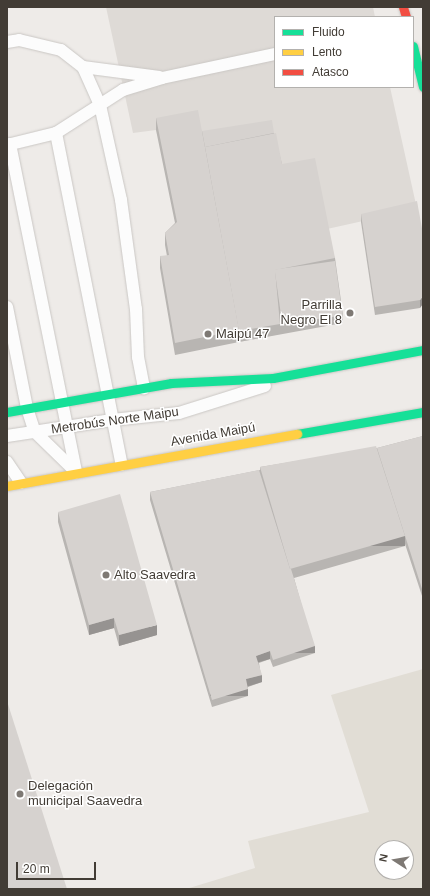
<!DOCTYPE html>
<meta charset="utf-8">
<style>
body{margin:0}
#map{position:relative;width:430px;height:896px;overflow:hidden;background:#eeebe8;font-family:Helvetica,sans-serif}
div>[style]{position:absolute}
.residential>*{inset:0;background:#e1ddd5}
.industrial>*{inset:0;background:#dedad6}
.roads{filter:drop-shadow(0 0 1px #cac7c4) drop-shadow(0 0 1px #cac7c4)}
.lane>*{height:12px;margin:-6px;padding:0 6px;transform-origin:6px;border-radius:6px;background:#fcfcfc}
.fast>*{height:9px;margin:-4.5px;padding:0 4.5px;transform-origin:4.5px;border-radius:4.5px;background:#16e098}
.slow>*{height:9px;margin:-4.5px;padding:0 4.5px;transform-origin:4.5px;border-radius:4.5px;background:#ffcf43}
.jam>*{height:9px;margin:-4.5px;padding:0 4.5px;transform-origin:4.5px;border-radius:4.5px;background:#f24e42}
.wall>*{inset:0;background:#b8b5b2}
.shaded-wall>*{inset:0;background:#969391;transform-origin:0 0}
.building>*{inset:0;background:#d6d2cf;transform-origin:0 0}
.dots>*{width:11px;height:11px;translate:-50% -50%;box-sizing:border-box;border:2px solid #fff;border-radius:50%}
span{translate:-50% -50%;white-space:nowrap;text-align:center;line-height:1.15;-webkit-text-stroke:3px #fff;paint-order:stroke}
.poi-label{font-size:13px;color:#423c35}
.right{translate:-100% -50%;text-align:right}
.left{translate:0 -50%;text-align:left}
.street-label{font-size:13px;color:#423c35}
.frame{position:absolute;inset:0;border:8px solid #423c35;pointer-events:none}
.legend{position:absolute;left:274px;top:16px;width:140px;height:72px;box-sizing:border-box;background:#fff;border:1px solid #b3b1ae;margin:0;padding:5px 7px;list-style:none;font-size:12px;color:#423c35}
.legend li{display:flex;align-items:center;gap:8px;height:20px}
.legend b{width:20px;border:1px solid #b3b1ae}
.north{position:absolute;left:374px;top:840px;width:40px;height:40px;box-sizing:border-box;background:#fff;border:1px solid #b3b1ae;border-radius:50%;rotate:282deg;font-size:11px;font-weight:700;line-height:16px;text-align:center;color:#423c35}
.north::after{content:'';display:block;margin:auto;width:14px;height:18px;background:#7e7974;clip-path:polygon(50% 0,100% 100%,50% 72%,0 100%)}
.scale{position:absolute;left:16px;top:862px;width:80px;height:18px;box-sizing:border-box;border:2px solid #423c35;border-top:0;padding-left:5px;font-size:12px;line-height:14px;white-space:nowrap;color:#423c35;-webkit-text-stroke:3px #fff;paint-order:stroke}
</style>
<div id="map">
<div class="residential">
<i style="clip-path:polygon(evenodd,423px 669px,423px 889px,186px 889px,255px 868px,248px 841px,369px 812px,331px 695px,423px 669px,382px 848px,406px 848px,406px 872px,382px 872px,382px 848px)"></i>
</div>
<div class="industrial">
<i style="clip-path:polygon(106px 7px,373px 7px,375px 17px,275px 17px,275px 87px,390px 87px,417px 209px,327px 229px,280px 334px,239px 342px,156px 130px,133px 133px)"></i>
</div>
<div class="roads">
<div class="lane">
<i style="left:7px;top:42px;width:12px;rotate:-9deg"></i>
<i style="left:19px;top:40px;width:43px;rotate:13.4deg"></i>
<i style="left:61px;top:50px;width:28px;rotate:38deg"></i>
<i style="left:83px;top:67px;width:42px;rotate:65.9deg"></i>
<i style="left:100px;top:105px;width:97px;rotate:77.5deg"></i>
<i style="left:121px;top:200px;width:110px;rotate:82.2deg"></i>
<i style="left:136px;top:309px;width:48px;rotate:87.6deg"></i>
<i style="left:138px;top:357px;width:32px;rotate:79deg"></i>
<i style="left:83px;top:67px;width:77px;rotate:7.5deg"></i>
<i style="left:56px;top:133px;width:338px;rotate:78.8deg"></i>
<i style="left:10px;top:144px;width:335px;rotate:78.6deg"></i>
<i style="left:7px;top:145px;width:50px;rotate:-13.8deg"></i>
<i style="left:56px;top:133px;width:80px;rotate:-32.7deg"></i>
<i style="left:123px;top:90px;width:41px;rotate:-17.1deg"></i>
<i style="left:162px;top:78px;width:116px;rotate:-12deg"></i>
<i style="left:7px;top:307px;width:103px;rotate:78.8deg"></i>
<i style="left:27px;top:408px;width:25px;rotate:72deg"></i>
<i style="left:35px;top:432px;width:57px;rotate:44.3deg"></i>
<i style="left:7px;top:436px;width:106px;rotate:-8.7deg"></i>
<i style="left:112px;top:420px;width:67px;rotate:-6deg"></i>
<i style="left:179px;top:413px;width:90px;rotate:-17.4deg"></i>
<i style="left:7px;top:462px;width:25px;rotate:56deg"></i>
</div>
<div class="fast">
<i style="left:413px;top:46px;width:42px;rotate:76.3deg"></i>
<i style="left:7px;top:412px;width:167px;rotate:-10deg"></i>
<i style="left:171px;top:383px;width:102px;rotate:-2.8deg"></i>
<i style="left:273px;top:378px;width:153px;rotate:-10.6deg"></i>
<i style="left:297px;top:434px;width:128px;rotate:-9.9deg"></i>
</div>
<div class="slow">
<i style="left:7px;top:486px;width:295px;rotate:-10.2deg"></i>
</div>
<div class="jam">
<i style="left:403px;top:7px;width:10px;rotate:73deg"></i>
</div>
</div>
<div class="wall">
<i style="clip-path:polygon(156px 118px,202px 131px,274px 133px,282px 164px,335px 258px,343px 315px,343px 323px,239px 342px,175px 355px,160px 268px,160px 256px,167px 256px,165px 245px,165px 233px,175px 223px,156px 130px)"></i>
<i style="clip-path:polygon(361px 214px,423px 234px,420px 308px,375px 315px,361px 222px)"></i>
<i style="clip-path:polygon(423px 436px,423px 599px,405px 544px,405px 546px,294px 578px,315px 653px,273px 667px,270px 659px,259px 663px,262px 682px,248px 687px,248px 696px,212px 707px,150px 500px,150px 492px,260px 470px,260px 467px,377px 448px)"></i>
<i style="clip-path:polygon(58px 512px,157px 635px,119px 646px,114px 628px,89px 635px,58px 522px)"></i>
</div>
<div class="shaded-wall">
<i style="clip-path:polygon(423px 296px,423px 304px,420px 308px,420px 300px)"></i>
<i style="left:405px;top:536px;width:10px;height:120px;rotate:90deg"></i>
<i style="clip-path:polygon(114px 618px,114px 628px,89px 635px,89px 625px)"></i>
<i style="clip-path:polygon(157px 625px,157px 635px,119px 646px,119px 635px)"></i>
<i style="left:315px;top:646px;width:7px;height:44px;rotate:90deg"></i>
<i style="clip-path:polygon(270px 651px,270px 659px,256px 663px,256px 656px)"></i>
<i style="clip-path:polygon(262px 675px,262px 682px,246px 687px,246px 679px)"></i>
<i style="left:248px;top:689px;width:7px;height:38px;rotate:90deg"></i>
</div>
<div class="building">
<i style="clip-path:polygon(198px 110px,239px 330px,175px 343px,160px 256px,169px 255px,165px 233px,177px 222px,156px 118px)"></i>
<i style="clip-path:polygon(272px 120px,274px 133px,205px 147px,202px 131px)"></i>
<i style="clip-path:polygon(276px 133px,282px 164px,315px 158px,335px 258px,275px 270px,280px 324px,239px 331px,205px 147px)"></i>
<i style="clip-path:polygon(417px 201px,423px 234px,423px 296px,420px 300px,375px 307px,361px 214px)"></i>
<i style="left:335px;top:261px;width:55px;height:61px;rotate:82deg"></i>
<i style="clip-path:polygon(423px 436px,423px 592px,377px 448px)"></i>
<i style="clip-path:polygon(376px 446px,405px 536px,290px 569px,260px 467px)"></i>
<i style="clip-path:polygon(259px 470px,290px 569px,291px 569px,315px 646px,273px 660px,270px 651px,256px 656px,262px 675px,246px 679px,248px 689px,212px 700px,150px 492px)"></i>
<i style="clip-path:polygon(120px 494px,157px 625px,119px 635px,114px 618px,89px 625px,58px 512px)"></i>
<i style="clip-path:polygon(7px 701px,67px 889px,7px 889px)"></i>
</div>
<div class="dots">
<i style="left:350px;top:313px;background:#7e7974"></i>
<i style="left:208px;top:334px;background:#7e7974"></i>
<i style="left:106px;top:575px;background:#7e7974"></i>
<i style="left:20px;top:794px;background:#7e7974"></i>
</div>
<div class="poi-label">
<span class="right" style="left:342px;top:313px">Parrilla<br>Negro El 8</span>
<span class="left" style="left:216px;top:334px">Maipú 47</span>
<span class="left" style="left:114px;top:575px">Alto Saavedra</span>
<span class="left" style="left:28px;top:794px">Delegación<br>municipal Saavedra</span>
</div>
<div class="street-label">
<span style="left:115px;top:421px;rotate:-8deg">Metrobús Norte Maipu</span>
<span style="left:213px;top:435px;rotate:-10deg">Avenida Maipú</span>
</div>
<div class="frame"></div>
<ul class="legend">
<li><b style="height:5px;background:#16e098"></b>Fluido</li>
<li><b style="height:5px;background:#ffcf43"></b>Lento</li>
<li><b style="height:5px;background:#f24e42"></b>Atasco</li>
</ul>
<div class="north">N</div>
<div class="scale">20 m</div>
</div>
